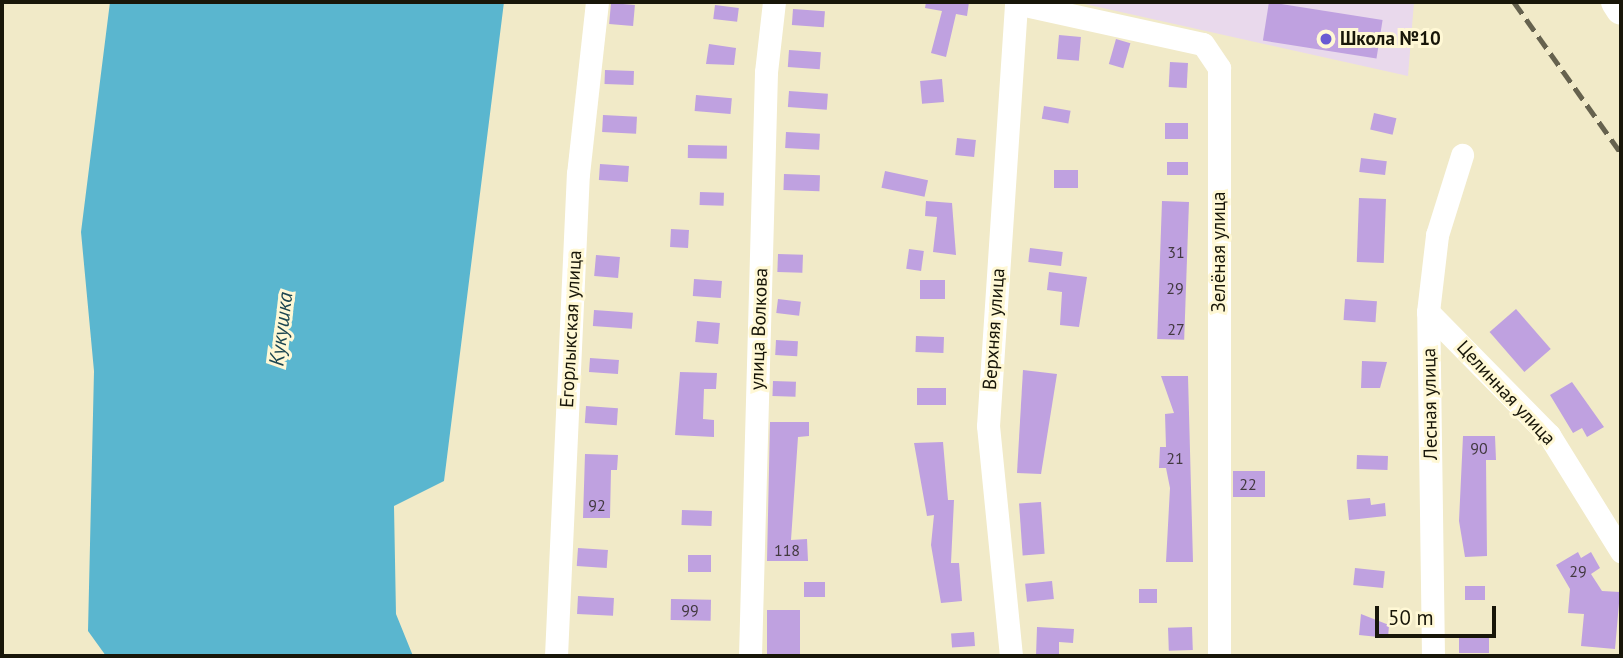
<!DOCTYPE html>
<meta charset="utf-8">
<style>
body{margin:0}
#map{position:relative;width:1623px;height:658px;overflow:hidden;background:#f1eac8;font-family:"PT Sans",sans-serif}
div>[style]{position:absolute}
.education>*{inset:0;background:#e9d9ec}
.water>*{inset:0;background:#5ab6cf}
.building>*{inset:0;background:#bfa1e0;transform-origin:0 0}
.minor>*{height:23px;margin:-11.5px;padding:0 11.5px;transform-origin:11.5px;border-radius:11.5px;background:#fff}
.major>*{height:30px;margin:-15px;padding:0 15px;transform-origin:15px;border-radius:15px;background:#fff}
.rail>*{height:5px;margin-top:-2.5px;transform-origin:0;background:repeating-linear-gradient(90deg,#66624e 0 14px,transparent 0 21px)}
.dots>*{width:19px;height:19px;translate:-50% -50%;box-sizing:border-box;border:4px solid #fff8d5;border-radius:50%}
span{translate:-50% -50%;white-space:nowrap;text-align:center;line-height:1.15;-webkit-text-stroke:6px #fff8d5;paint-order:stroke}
.number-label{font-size:16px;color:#42393f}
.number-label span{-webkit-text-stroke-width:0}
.poi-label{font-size:19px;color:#181609;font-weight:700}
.left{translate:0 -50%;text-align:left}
.street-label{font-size:19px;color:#181609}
.water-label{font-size:21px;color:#1b4550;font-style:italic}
.frame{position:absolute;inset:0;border:4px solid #181609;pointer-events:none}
.scale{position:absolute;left:1375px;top:606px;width:121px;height:32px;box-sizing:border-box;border:4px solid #181609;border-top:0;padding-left:9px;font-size:21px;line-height:24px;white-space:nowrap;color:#181609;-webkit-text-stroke:5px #fff8d5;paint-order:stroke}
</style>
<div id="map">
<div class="education">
<i style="clip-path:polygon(1076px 2px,1414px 2px,1408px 76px)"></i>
</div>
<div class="water">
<i style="clip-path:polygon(110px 2px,504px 2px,444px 481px,394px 506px,396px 614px,413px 656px,106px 656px,88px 631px,94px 371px,81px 232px)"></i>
</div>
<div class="building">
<i style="clip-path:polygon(926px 2px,969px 2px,967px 16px,956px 14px,946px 57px,931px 53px,942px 11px,925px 8px)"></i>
<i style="left:1269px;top:2px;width:115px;height:39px;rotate:9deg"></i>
<i style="left:611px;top:3px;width:24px;height:21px;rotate:5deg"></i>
<i style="left:715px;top:5px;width:24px;height:14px;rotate:7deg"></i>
<i style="left:793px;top:9px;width:32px;height:16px;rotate:4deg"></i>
<i style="left:1059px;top:35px;width:22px;height:24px;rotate:5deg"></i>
<i style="left:1116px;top:39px;width:15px;height:26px;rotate:16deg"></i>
<i style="clip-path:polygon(709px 44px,736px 48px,734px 65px,706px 64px)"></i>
<i style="left:789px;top:50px;width:32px;height:17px;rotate:4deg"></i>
<i style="left:1170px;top:62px;width:18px;height:25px;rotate:3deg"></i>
<i style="left:605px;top:70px;width:29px;height:14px;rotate:2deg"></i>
<i style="left:942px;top:79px;width:23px;height:22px;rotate:85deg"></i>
<i style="left:789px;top:91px;width:39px;height:16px;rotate:4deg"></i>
<i style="left:696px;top:95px;width:36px;height:16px;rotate:5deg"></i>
<i style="left:1044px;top:106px;width:27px;height:13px;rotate:10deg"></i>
<i style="left:1374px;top:113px;width:23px;height:17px;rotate:13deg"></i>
<i style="left:603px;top:115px;width:34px;height:17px;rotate:3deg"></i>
<i style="left:1165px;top:123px;width:23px;height:16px"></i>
<i style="left:786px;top:132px;width:34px;height:16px;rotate:3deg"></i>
<i style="left:957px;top:138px;width:19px;height:17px;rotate:6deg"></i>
<i style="left:688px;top:145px;width:39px;height:13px;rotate:1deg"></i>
<i style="left:1361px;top:158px;width:26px;height:14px;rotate:7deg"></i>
<i style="left:1188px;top:162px;width:13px;height:21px;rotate:90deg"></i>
<i style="left:600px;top:164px;width:29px;height:16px;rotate:4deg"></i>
<i style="left:1054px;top:170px;width:24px;height:18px"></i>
<i style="left:885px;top:171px;width:44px;height:17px;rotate:12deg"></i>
<i style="left:784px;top:174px;width:36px;height:16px;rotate:2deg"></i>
<i style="left:700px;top:192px;width:24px;height:13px;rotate:2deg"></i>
<i style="left:1359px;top:198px;width:27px;height:64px;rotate:2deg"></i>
<i style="clip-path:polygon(926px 201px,952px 203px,956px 255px,933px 252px,937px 217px,925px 216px)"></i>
<i style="left:1162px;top:201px;width:27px;height:138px;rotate:2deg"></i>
<i style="left:671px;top:229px;width:18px;height:18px;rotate:3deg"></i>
<i style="left:1030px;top:248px;width:33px;height:14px;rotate:7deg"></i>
<i style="left:909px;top:249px;width:15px;height:20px;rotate:8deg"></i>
<i style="left:778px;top:254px;width:25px;height:18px;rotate:2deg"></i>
<i style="left:596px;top:255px;width:24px;height:21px;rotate:5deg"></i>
<i style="clip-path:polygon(1049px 272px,1087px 277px,1079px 327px,1060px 325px,1062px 292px,1047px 290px)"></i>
<i style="left:694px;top:279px;width:28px;height:17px;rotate:4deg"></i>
<i style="left:920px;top:280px;width:25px;height:19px"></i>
<i style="left:778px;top:299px;width:23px;height:14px;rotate:7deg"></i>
<i style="left:1345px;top:299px;width:32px;height:21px;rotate:4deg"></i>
<i style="left:1516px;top:309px;width:53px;height:35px;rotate:49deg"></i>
<i style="left:594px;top:310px;width:39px;height:16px;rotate:4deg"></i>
<i style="left:697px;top:321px;width:23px;height:21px;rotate:5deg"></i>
<i style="left:916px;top:336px;width:28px;height:16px;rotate:2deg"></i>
<i style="left:776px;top:340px;width:22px;height:15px;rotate:3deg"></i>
<i style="left:590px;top:358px;width:29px;height:14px;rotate:4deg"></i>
<i style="clip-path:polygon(1362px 361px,1387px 362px,1380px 388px,1361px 388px)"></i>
<i style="clip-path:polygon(1023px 370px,1057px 374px,1041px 474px,1017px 473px)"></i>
<i style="clip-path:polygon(680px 372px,717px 373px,716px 389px,704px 389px,703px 419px,714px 420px,714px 437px,675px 435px)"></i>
<i style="clip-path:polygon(1161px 376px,1188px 376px,1193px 562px,1166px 562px,1170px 488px,1166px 468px,1159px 468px,1160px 447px,1166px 447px,1165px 414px,1174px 413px)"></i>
<i style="left:773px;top:381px;width:23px;height:15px;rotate:2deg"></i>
<i style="clip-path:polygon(1572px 382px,1604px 427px,1587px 437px,1582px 428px,1573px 433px,1550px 395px)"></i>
<i style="left:917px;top:388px;width:29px;height:17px"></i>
<i style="left:586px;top:406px;width:32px;height:17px;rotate:4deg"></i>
<i style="clip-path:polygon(770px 422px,809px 422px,809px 436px,798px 437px,791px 540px,807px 539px,808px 561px,767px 561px)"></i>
<i style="clip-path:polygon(1463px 436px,1495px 436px,1496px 460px,1486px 460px,1487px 556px,1465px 557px,1459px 521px)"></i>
<i style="clip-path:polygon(943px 442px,948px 500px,954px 500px,951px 563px,959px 563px,962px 601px,941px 603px,931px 545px,934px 515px,927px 516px,914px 443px)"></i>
<i style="clip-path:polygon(585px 454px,618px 455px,617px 470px,611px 470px,610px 518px,583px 518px)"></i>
<i style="left:1357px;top:455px;width:31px;height:14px;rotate:2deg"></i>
<i style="left:1233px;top:471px;width:32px;height:26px"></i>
<i style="clip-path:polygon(1370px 498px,1371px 505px,1385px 503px,1386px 516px,1349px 520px,1347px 500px)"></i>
<i style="left:1041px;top:502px;width:52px;height:22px;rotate:86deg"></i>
<i style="left:682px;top:510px;width:30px;height:15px;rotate:2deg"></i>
<i style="left:578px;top:548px;width:30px;height:18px;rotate:4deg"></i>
<i style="clip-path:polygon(1578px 552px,1581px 558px,1591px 552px,1600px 568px,1591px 574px,1602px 591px,1620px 592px,1615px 649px,1581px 646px,1584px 614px,1568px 613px,1570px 589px,1556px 565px)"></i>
<i style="left:688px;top:555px;width:23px;height:17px"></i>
<i style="left:1355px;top:568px;width:30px;height:17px;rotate:6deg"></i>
<i style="left:1052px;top:581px;width:18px;height:27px;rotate:84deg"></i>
<i style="left:825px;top:582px;width:15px;height:21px;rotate:90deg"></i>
<i style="left:1465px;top:586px;width:20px;height:14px"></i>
<i style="left:1157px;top:589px;width:14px;height:18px;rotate:90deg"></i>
<i style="left:578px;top:596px;width:36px;height:18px;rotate:3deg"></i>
<i style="left:671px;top:599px;width:40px;height:21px;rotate:1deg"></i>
<i style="left:767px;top:610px;width:33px;height:46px"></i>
<i style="clip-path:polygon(1361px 614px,1389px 625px,1388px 638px,1359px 635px)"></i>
<i style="clip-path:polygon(1037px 627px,1074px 629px,1073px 643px,1059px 642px,1059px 656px,1036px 656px)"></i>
<i style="left:1192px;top:627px;width:23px;height:24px;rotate:88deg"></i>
<i style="left:974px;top:632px;width:14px;height:23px;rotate:86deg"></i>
<i style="left:1459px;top:636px;width:30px;height:17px"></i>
</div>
<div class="minor">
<i style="left:1016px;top:3px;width:191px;rotate:12.4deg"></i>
<i style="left:1203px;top:44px;width:29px;rotate:56deg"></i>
<i style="left:1219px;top:68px;width:588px;rotate:90deg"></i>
<i style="left:1428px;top:312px;width:173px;rotate:45.5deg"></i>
<i style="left:1549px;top:435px;width:137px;rotate:58.2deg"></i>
<i style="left:556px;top:656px;width:483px;rotate:-87.4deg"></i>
<i style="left:578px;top:174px;width:173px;rotate:-83.7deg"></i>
<i style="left:750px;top:656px;width:584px;rotate:-88.43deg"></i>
<i style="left:766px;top:72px;width:70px;rotate:-83.5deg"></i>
<i style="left:1011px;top:656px;width:231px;rotate:-95.7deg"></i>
<i style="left:988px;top:426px;width:425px;rotate:-86.2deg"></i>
<i style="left:1433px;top:656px;width:344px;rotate:-90.8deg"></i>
<i style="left:1428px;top:312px;width:78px;rotate:-83.3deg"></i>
<i style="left:1437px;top:235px;width:84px;rotate:-72.6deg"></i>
</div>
<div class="major">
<i style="left:1616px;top:2px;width:9px;rotate:58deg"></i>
</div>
<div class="rail">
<i style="left:1514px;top:2px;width:185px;rotate:54.7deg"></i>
</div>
<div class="dots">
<i style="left:1326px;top:39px;background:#695ad3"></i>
</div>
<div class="number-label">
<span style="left:1176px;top:252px">31</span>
<span style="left:1175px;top:288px">29</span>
<span style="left:1176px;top:329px">27</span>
<span style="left:1479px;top:448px">90</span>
<span style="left:1175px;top:458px">21</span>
<span style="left:1248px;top:484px">22</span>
<span style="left:597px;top:505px">92</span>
<span style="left:787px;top:550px">118</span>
<span style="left:1578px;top:571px">29</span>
<span style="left:690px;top:610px">99</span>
</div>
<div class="poi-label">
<span class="left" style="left:1340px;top:39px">Школа №10</span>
</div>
<div class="street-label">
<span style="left:1219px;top:252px;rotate:-90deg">Зелёная улица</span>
<span style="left:571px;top:329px;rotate:-87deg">Егорлыкская улица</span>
<span style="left:759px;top:329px;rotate:-88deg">улица Волкова</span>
<span style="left:994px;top:329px;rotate:-86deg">Верхняя улица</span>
<span style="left:1506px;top:393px;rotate:47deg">Целинная улица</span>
<span style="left:1430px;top:404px;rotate:-91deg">Лесная улица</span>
</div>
<div class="water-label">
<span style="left:281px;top:329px;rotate:-83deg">Кукушка</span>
</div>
<div class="frame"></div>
<div class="scale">50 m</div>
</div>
